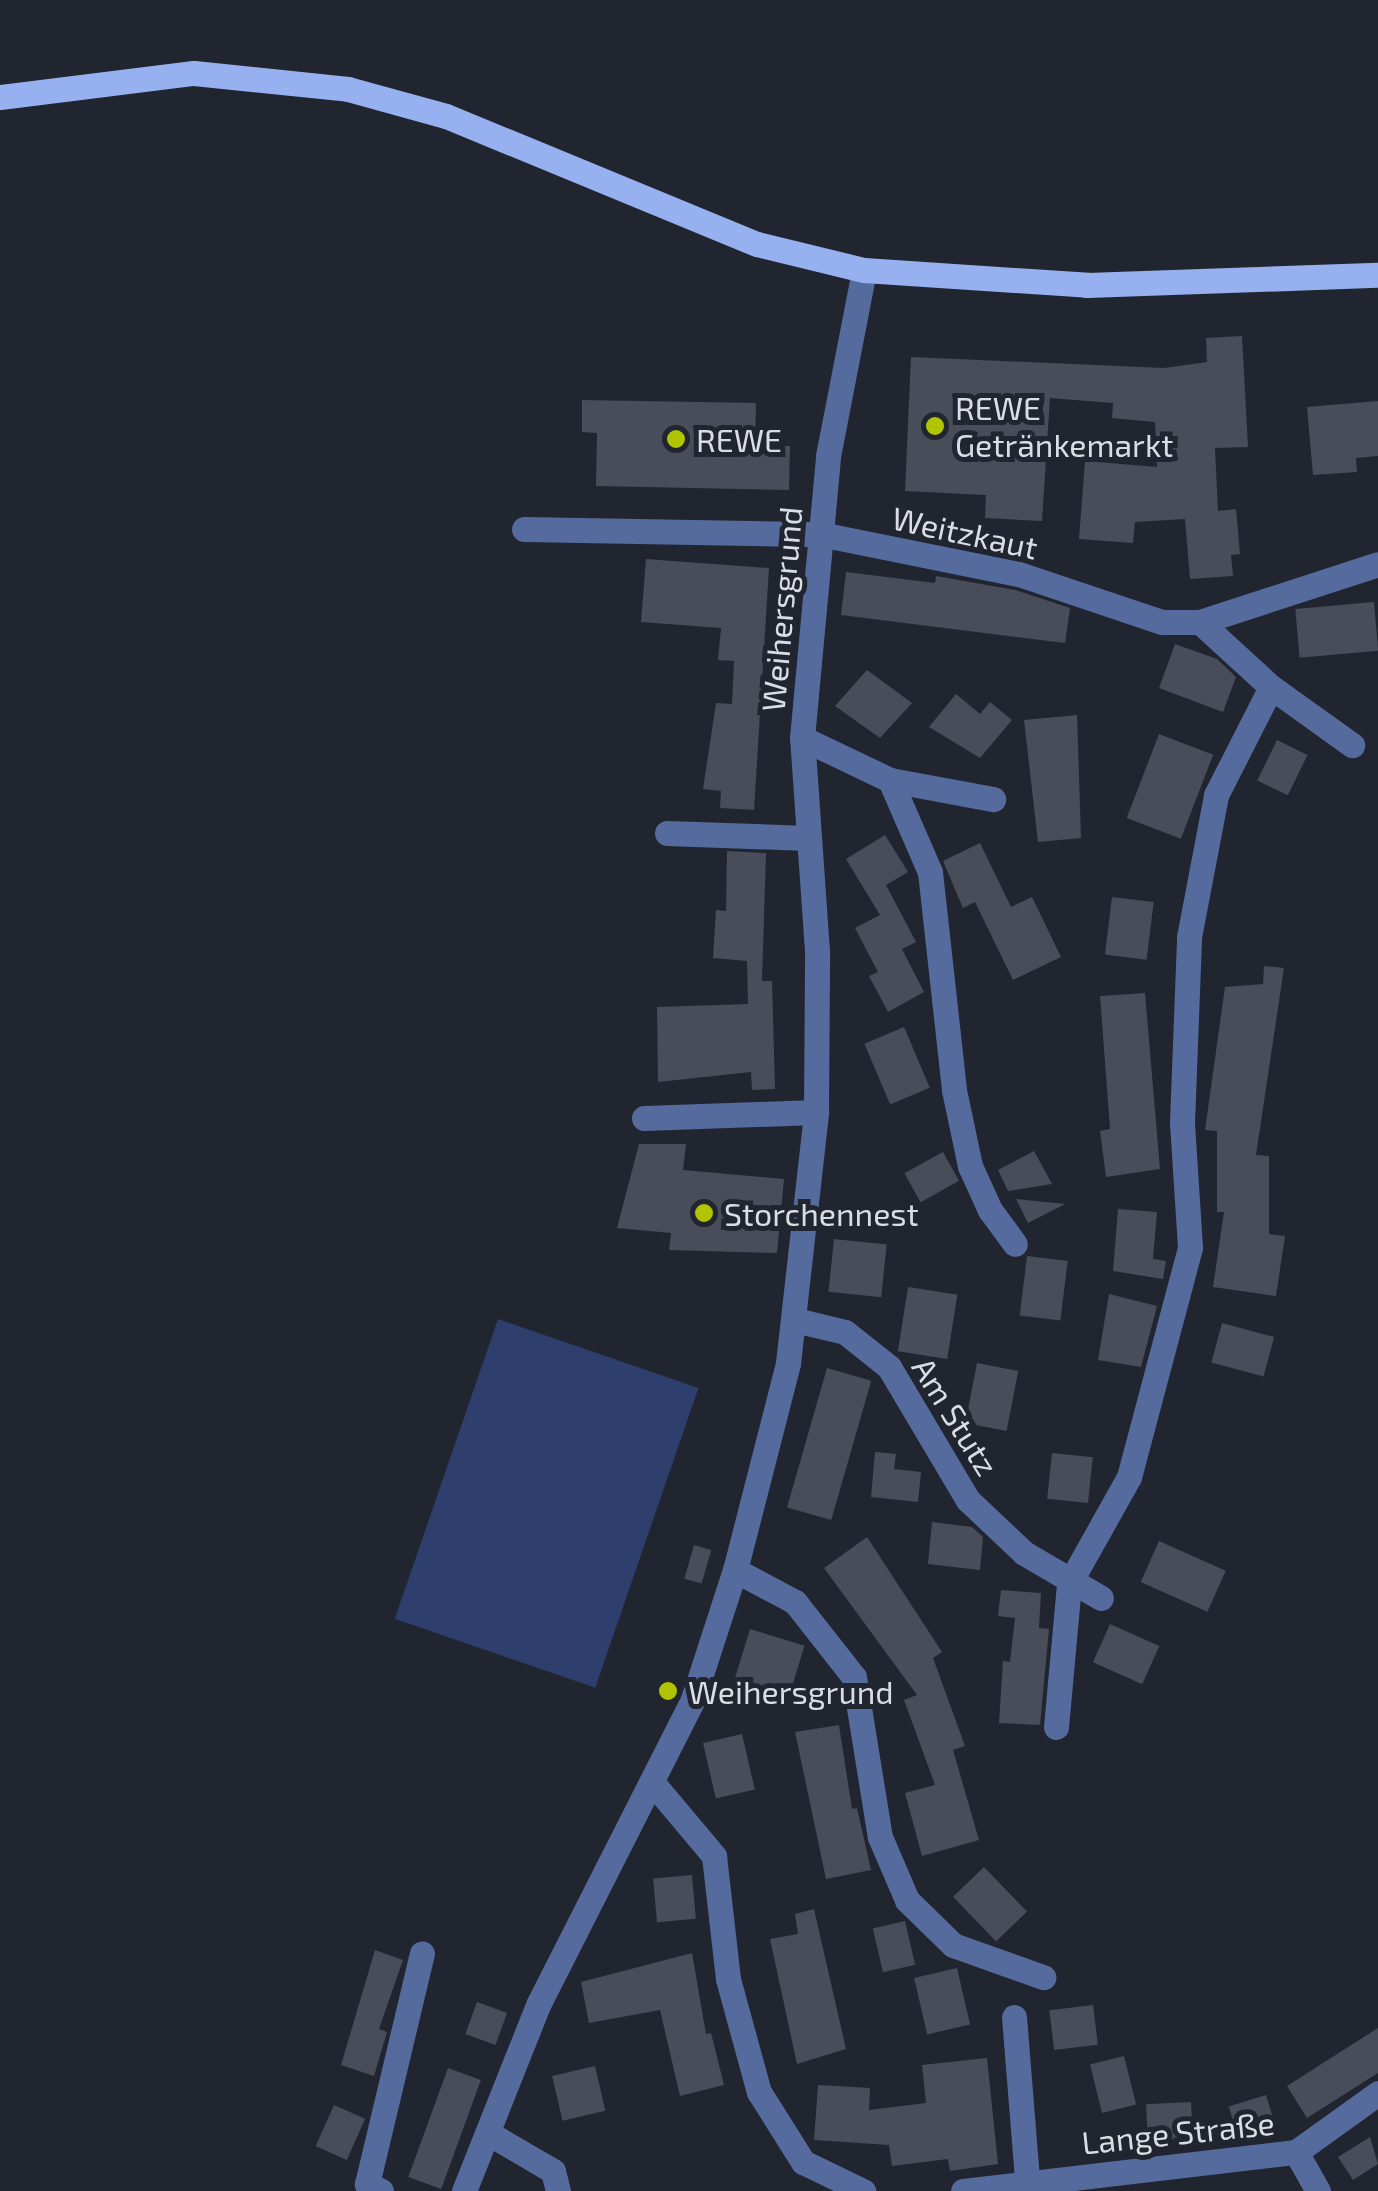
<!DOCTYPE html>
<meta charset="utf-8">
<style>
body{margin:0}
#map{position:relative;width:1378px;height:2191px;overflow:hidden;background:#212530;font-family:"Exo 2",sans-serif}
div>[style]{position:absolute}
.green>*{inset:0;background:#2e3f6d;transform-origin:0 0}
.building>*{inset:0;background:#484d59;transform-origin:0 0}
.minor>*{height:25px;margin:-12.5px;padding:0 12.5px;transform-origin:12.5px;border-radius:12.5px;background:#556a9d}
.major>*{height:25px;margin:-12.5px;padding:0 12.5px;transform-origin:12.5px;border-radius:12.5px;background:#96b0f0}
.dots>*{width:28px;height:28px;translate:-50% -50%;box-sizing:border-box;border:5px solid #212530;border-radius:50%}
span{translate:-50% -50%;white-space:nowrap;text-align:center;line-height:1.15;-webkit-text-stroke:10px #212530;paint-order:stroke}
.poi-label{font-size:32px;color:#dadde4}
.left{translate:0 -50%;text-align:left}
.street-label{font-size:32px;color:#dadde4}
</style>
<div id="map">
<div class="green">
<i style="left:498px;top:1319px;width:212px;height:317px;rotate:19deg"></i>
</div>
<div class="building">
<i style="clip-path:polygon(1242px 336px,1248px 447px,1215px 448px,1218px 511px,1236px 509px,1240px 554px,1231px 555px,1233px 576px,1190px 579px,1185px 519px,1135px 522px,1133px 543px,1079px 539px,1085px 461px,1157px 467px,1155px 422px,1112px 418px,1113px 403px,1050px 398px,1042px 521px,985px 518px,986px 495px,905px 491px,911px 357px,1164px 368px,1207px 362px,1206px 338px)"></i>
<i style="clip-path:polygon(582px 400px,756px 403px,755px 445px,790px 446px,789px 490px,596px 486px,597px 433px,582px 432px)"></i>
<i style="clip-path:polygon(1378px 401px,1378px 456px,1356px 458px,1357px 472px,1313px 475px,1307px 407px)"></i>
<i style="clip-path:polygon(646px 559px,769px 568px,754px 810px,720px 808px,721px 791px,703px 789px,716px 703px,732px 704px,734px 661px,718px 660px,721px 628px,641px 622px)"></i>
<i style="clip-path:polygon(846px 572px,935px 583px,936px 576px,1015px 590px,1070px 608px,1065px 643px,841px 615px)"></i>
<i style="left:1374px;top:602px;width:49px;height:79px;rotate:85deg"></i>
<i style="clip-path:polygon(1175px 644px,1217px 659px,1236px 677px,1223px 712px,1159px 688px)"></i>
<i style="clip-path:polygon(867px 670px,912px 703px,880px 738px,835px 706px)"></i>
<i style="clip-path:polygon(956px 694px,980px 714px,990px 702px,1012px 720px,980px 758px,929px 727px)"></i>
<i style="clip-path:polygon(1077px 715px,1081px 838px,1038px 842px,1024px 720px)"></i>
<i style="left:1159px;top:734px;width:58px;height:90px;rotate:21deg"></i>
<i style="left:1277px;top:740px;width:34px;height:45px;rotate:26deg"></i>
<i style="clip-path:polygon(885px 835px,908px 872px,886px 885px,916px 942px,902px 949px,924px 992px,888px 1012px,869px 976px,878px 972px,855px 928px,880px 915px,846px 859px)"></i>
<i style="clip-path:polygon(980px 843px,1011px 907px,1032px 897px,1061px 957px,1013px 980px,975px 902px,963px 908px,943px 861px)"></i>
<i style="clip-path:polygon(727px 851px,766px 853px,762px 981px,772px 981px,775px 1089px,752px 1090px,751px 1072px,658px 1082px,657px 1007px,748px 1004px,747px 961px,713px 958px,716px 910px,726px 911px)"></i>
<i style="left:1112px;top:897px;width:42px;height:58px;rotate:7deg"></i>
<i style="clip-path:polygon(1264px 966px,1284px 968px,1256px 1155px,1269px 1156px,1269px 1234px,1285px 1236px,1276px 1296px,1213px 1287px,1224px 1212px,1217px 1212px,1217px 1131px,1205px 1130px,1225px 987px,1263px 984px)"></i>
<i style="clip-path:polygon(1145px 993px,1160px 1169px,1106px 1177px,1100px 1131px,1110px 1129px,1100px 996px)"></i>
<i style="left:904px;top:1027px;width:66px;height:43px;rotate:67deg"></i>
<i style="clip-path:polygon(639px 1144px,686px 1144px,683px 1170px,784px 1179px,777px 1253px,669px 1250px,671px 1233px,617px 1228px)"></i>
<i style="clip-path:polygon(1034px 1151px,1052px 1184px,1008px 1191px,998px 1170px)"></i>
<i style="left:943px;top:1152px;width:33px;height:44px;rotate:61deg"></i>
<i style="clip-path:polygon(1016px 1199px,1065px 1204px,1028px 1223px)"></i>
<i style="clip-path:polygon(1118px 1209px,1157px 1212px,1153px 1259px,1166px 1261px,1163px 1279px,1113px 1271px)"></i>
<i style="left:834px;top:1239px;width:53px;height:53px;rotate:6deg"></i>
<i style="left:1027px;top:1256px;width:41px;height:60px;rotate:7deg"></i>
<i style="left:908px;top:1287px;width:50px;height:65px;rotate:9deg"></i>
<i style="clip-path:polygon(1109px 1294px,1157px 1306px,1141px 1367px,1098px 1360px)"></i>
<i style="left:1222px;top:1323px;width:54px;height:41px;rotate:15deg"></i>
<i style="left:977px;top:1363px;width:42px;height:61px;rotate:11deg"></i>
<i style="left:827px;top:1368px;width:46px;height:145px;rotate:16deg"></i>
<i style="clip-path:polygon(875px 1452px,896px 1454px,894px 1469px,921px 1472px,918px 1502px,871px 1497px)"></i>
<i style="left:1052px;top:1453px;width:41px;height:46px;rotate:6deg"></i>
<i style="clip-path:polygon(932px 1522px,972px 1527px,983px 1537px,980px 1570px,928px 1564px)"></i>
<i style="clip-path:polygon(867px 1537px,942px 1652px,933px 1658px,965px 1746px,953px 1750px,979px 1840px,922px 1856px,905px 1793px,935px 1785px,904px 1700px,917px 1695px,824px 1568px)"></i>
<i style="left:1159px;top:1541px;width:73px;height:45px;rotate:24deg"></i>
<i style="left:694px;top:1545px;width:18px;height:35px;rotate:16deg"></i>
<i style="clip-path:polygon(1001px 1590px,1041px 1593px,1039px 1628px,1049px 1629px,1040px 1725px,999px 1723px,1003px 1661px,1010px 1662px,1015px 1618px,998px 1616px)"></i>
<i style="left:1110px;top:1624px;width:54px;height:42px;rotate:24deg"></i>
<i style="left:750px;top:1629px;width:57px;height:63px;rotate:17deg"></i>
<i style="clip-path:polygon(839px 1725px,852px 1809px,857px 1808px,871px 1870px,826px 1879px,795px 1732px)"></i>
<i style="left:742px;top:1734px;width:57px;height:40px;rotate:77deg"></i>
<i style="left:984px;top:1867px;width:62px;height:43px;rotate:46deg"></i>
<i style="left:692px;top:1875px;width:44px;height:39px;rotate:85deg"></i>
<i style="clip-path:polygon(814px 1909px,846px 2049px,797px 2064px,770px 1939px,798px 1934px,795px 1914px)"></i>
<i style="left:905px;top:1921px;width:45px;height:33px;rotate:77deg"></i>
<i style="clip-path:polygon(375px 1950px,403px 1960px,379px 2029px,387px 2032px,374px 2076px,341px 2065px)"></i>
<i style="clip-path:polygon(692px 1953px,706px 2034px,711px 2033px,724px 2085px,680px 2096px,660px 2010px,589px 2023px,581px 1982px)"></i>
<i style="left:957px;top:1968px;width:58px;height:44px;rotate:77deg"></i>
<i style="left:477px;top:2002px;width:32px;height:34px;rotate:20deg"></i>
<i style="left:1093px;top:2005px;width:40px;height:44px;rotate:83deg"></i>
<i style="clip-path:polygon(1378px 2028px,1378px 2073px,1307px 2118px,1287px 2086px)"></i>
<i style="left:1124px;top:2056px;width:50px;height:35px;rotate:76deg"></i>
<i style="clip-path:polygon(987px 2058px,998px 2164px,950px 2171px,948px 2159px,892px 2166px,889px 2145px,814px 2140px,818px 2085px,870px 2088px,869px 2110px,926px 2103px,922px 2065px)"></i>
<i style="left:595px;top:2066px;width:46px;height:44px;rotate:77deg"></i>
<i style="left:448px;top:2068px;width:35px;height:116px;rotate:20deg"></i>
<i style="left:1266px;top:2095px;width:34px;height:39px;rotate:73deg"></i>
<i style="left:1191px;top:2102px;width:36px;height:45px;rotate:87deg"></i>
<i style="left:334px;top:2105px;width:34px;height:45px;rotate:24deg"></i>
<i style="clip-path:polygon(1370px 2137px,1378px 2164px,1353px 2180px,1338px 2157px)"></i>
</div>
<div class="minor">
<i style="left:524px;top:529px;width:296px;rotate:1deg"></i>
<i style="left:820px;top:534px;width:203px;rotate:11.4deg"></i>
<i style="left:1019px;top:574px;width:151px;rotate:18.6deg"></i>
<i style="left:1162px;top:622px;width:38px"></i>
<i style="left:1200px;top:622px;width:187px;rotate:-18deg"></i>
<i style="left:1200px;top:622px;width:96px;rotate:42.5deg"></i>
<i style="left:1271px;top:687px;width:100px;rotate:35.6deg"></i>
<i style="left:802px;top:738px;width:98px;rotate:25.5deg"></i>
<i style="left:890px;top:780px;width:100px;rotate:66.5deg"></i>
<i style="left:930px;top:872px;width:219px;rotate:83.7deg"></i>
<i style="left:954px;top:1090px;width:78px;rotate:78.1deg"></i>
<i style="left:970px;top:1166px;width:48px;rotate:65.6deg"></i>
<i style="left:990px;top:1210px;width:42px;rotate:53.7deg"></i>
<i style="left:890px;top:780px;width:105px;rotate:10.5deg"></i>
<i style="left:667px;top:833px;width:140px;rotate:2deg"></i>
<i style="left:644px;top:1118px;width:172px;rotate:-2deg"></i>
<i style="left:795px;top:1320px;width:51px;rotate:13.5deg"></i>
<i style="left:845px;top:1332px;width:56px;rotate:38.5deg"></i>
<i style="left:889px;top:1367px;width:155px;rotate:59.3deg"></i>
<i style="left:968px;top:1500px;width:77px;rotate:43.4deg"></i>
<i style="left:1024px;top:1553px;width:89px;rotate:30.3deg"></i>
<i style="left:735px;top:1570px;width:68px;rotate:28.1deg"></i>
<i style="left:795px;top:1602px;width:95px;rotate:51.8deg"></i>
<i style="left:854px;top:1677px;width:162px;rotate:80.8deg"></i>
<i style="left:880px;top:1837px;width:69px;rotate:66.8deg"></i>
<i style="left:907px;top:1900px;width:64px;rotate:44.4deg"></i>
<i style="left:953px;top:1945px;width:96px;rotate:19.6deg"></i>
<i style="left:1056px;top:1727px;width:144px;rotate:-84.8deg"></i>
<i style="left:1069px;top:1584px;width:123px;rotate:-60.7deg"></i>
<i style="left:1129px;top:1477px;width:238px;rotate:-75.1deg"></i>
<i style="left:1190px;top:1247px;width:125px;rotate:-93.7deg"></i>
<i style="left:1182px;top:1122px;width:185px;rotate:-87.8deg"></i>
<i style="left:1189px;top:937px;width:145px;rotate:-79.2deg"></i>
<i style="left:1216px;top:795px;width:121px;rotate:-63deg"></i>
<i style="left:652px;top:1782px;width:97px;rotate:50deg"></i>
<i style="left:714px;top:1856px;width:124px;rotate:83.5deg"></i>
<i style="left:728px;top:1979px;width:117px;rotate:74.7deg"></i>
<i style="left:759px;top:2092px;width:83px;rotate:57.8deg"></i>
<i style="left:803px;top:2162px;width:67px;rotate:25.8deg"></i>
<i style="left:1014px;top:2017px;width:175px;rotate:85.4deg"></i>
<i style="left:488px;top:2133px;width:75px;rotate:30.3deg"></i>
<i style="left:553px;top:2171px;width:21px;rotate:76deg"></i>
<i style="left:1296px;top:2152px;width:45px;rotate:60.6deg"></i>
<i style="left:381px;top:2191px;width:16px;rotate:-153deg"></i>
<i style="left:367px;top:2184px;width:237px;rotate:-76.6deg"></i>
<i style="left:464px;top:2191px;width:202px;rotate:-68.3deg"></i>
<i style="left:539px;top:2003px;width:341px;rotate:-63.1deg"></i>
<i style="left:693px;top:1699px;width:136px;rotate:-72deg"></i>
<i style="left:735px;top:1570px;width:214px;rotate:-75.6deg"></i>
<i style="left:788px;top:1363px;width:253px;rotate:-83.6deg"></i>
<i style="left:816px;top:1112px;width:161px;rotate:-89.6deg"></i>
<i style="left:817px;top:951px;width:214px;rotate:-94deg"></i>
<i style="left:802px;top:738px;width:283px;rotate:-84.7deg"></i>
<i style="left:828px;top:456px;width:189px;rotate:-79deg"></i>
<i style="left:963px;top:2191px;width:335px;rotate:-6.7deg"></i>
<i style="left:1296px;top:2152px;width:101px;rotate:-35.7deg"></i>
</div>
<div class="major">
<i style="left:0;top:97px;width:195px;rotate:-7.1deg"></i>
<i style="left:194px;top:73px;width:155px;rotate:5.9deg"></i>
<i style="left:348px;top:89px;width:102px;rotate:15.4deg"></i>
<i style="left:446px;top:116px;width:336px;rotate:22.4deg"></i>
<i style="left:757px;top:244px;width:110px;rotate:13.7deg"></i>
<i style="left:864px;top:270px;width:224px;rotate:3.8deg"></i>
<i style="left:1087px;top:285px;width:291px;rotate:-2deg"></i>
</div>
<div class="dots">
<i style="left:935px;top:426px;background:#b0c500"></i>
<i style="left:676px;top:439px;background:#b0c500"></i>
<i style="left:704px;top:1213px;background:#b0c500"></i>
<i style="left:668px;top:1691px;background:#b0c500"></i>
</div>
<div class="poi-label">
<span class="left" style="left:955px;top:426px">REWE<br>Getränkemarkt</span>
<span class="left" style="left:696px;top:439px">REWE</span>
<span class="left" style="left:724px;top:1213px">Storchennest</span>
<span class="left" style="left:688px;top:1691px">Weihersgrund</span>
</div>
<div class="street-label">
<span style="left:965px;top:532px;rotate:12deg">Weitzkaut</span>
<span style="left:781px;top:609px;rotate:-85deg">Weihersgrund</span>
<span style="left:956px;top:1416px;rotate:58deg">Am Stutz</span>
<span style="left:1178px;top:2132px;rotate:-6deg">Lange Straße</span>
</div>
</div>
